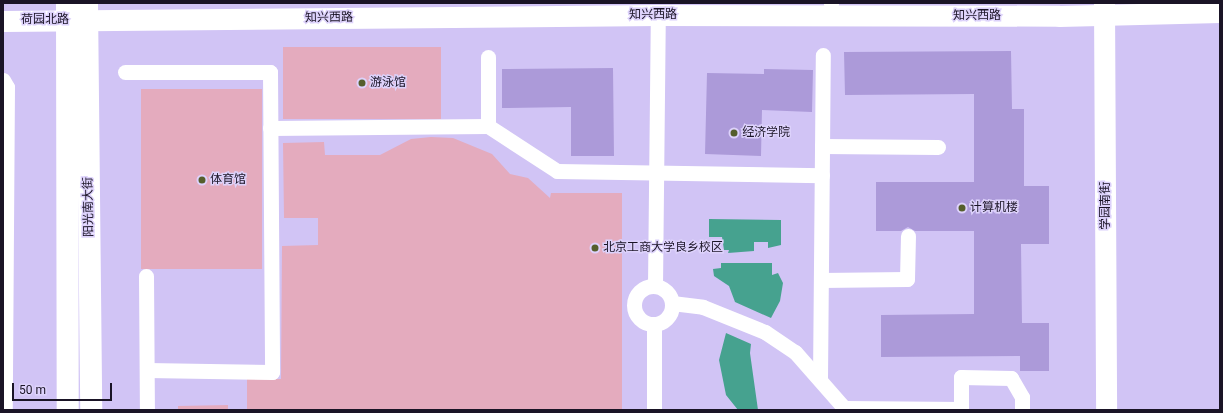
<!DOCTYPE html>
<meta charset="utf-8">
<style>
body{margin:0}
#map{position:relative;width:1223px;height:413px;overflow:hidden;background:#d1c4f5;font-family:Roboto,"Noto Sans SC",sans-serif}
div>[style]{position:absolute}
.green>*{inset:0;background:#e4abbe;transform-origin:0 0}
.water>*{inset:0;background:#46a28f}
.building>*{inset:0;background:#ac9ad9}
.street>*{height:15px;margin:-7.5px;padding:0 7.5px;transform-origin:7.5px;border-radius:7.5px;background:#fff}
.street>.ring{margin:-7.5px;padding:0;box-sizing:content-box;background:none;border:15px solid #fff;border-radius:50%}
.secondary>*{height:21px;margin:-10.5px;padding:0 10.5px;transform-origin:10.5px;border-radius:10.5px;background:#fff}
.primary>*{height:22px;margin:-11px;padding:0 11px;transform-origin:11px;border-radius:11px;background:#fff}
.dots>*{width:11px;height:11px;translate:-50% -50%;box-sizing:border-box;border:2px solid #ddd2fb;border-radius:50%}
span{translate:-50% -50%;white-space:nowrap;text-align:center;line-height:1.15;-webkit-text-stroke:3px #ddd2fb;paint-order:stroke}
.street-label{font-size:12px;color:#1a1426}
.poi-label{font-size:12px;color:#1a1426}
.left{translate:0 -50%;text-align:left}
.frame{position:absolute;inset:0;border:4px solid #1a1426;pointer-events:none}
.scale{position:absolute;left:12px;top:383px;width:100px;height:18px;box-sizing:border-box;border:2px solid #1a1426;border-top:0;padding-left:5px;font-size:12px;line-height:14px;white-space:nowrap;color:#1a1426;-webkit-text-stroke:3px #ddd2fb;paint-order:stroke}
</style>
<div id="map">
<div class="green">
<i style="left:441px;top:47px;width:72px;height:158px;rotate:90deg"></i>
<i style="left:262px;top:89px;width:180px;height:121px;rotate:90deg"></i>
<i style="clip-path:polygon(431px 137px,453px 138px,492px 154px,510px 174px,528px 178px,550px 198px,551px 193px,622px 193px,622px 410px,247px 410px,247px 379px,281px 379px,282px 246px,318px 245px,318px 218px,284px 218px,283px 143px,324px 142px,325px 155px,380px 155px,411px 139px)"></i>
<i style="clip-path:polygon(228px 405px,228px 410px,178px 410px,178px 406px)"></i>
</div>
<div class="water">
<i style="clip-path:polygon(709px 219px,781px 220px,781px 245px,768px 248px,768px 242px,754px 242px,754px 251px,728px 253px,729px 250px,724px 250px,722px 237px,709px 237px)"></i>
<i style="clip-path:polygon(721px 263px,772px 263px,772px 275px,778px 273px,783px 283px,780px 301px,771px 318px,735px 302px,729px 286px,714px 276px,713px 269px,721px 268px)"></i>
<i style="clip-path:polygon(726px 333px,751px 344px,750px 353px,758px 410px,738px 410px,726px 395px,719px 360px)"></i>
</div>
<div class="building">
<i style="clip-path:polygon(1011px 51px,1012px 109px,1024px 109px,1024px 186px,1049px 186px,1049px 244px,1021px 244px,1022px 323px,1049px 323px,1049px 371px,1020px 371px,1020px 356px,881px 357px,881px 315px,974px 314px,974px 231px,915px 231px,908px 227px,901px 231px,876px 231px,876px 182px,974px 182px,974px 94px,845px 95px,844px 52px)"></i>
<i style="clip-path:polygon(613px 68px,614px 156px,571px 156px,571px 107px,502px 108px,502px 69px)"></i>
<i style="clip-path:polygon(764px 69px,813px 70px,812px 112px,762px 110px,761px 156px,705px 154px,707px 73px,764px 74px)"></i>
</div>
<div class="street">
<i style="left:831px;top:3px;width:1px;rotate:90deg"></i>
<i style="left:488px;top:57px;width:69px;rotate:90deg"></i>
<i style="left:125px;top:72px;width:145px"></i>
<i style="left:270px;top:72px;width:300px;rotate:89.6deg"></i>
<i style="left:272px;top:372px;width:125px;rotate:-179.1deg"></i>
<i style="left:3px;top:80px;width:8px;rotate:60deg"></i>
<i style="left:7px;top:87px;width:323px;rotate:90.4deg"></i>
<i style="left:270px;top:128px;width:218px;rotate:-0.5deg"></i>
<i style="left:488px;top:126px;width:82px;rotate:33.1deg"></i>
<i style="left:557px;top:171px;width:265px;rotate:0.9deg"></i>
<i style="left:822px;top:146px;width:116px;rotate:0.5deg"></i>
<i style="left:146px;top:276px;width:134px;rotate:89.6deg"></i>
<i style="left:821px;top:280px;width:86px;rotate:-0.7deg"></i>
<i style="left:907px;top:279px;width:43px;rotate:-88.7deg"></i>
<i class="ring" style="left:634px;top:286px;width:23px;height:23px"></i>
<i style="left:655px;top:286px;width:271px;rotate:-89.4deg"></i>
<i style="left:672px;top:303px;width:31px;rotate:7deg"></i>
<i style="left:703px;top:307px;width:67px;rotate:22deg"></i>
<i style="left:765px;top:332px;width:36px;rotate:34deg"></i>
<i style="left:795px;top:352px;width:77px;rotate:48.7deg"></i>
<i style="left:820px;top:379px;width:324px;rotate:-89.5deg"></i>
<i style="left:845px;top:408px;width:116px;rotate:0.5deg"></i>
<i style="left:961px;top:409px;width:32px;rotate:-90deg"></i>
<i style="left:961px;top:377px;width:50px;rotate:1.1deg"></i>
<i style="left:1011px;top:378px;width:22px;rotate:60deg"></i>
<i style="left:1022px;top:397px;width:13px;rotate:90deg"></i>
<i style="left:654px;top:410px;width:86px;rotate:-90deg"></i>
</div>
<div class="secondary">
<i style="left:1104px;top:3px;width:407px;rotate:89.7deg"></i>
<i style="left:3px;top:21px;width:655px;rotate:-0.52deg"></i>
<i style="left:658px;top:15px;width:401px;rotate:0.1deg"></i>
<i style="left:1059px;top:16px;width:161px;rotate:-1.4deg"></i>
</div>
<div class="primary">
<i style="left:67px;top:3px;width:407px;rotate:89.9deg"></i>
<i style="left:87px;top:3px;width:407px;rotate:89.4deg"></i>
</div>
<div class="dots">
<i style="left:362px;top:83px;background:#555e2c"></i>
<i style="left:734px;top:133px;background:#555e2c"></i>
<i style="left:202px;top:180px;background:#555e2c"></i>
<i style="left:962px;top:208px;background:#555e2c"></i>
<i style="left:595px;top:248px;background:#555e2c"></i>
</div>
<div class="street-label">
<span style="left:653px;top:15px">知兴西路</span>
<span style="left:977px;top:16px">知兴西路</span>
<span style="left:329px;top:18px;rotate:-1deg">知兴西路</span>
<span style="left:45px;top:20px">荷园北路</span>
<span style="left:1106px;top:206px;rotate:-90deg">学园南街</span>
<span style="left:89px;top:207px;rotate:-91deg">阳光南大街</span>
</div>
<div class="poi-label">
<span class="left" style="left:370px;top:83px">游泳馆</span>
<span class="left" style="left:742px;top:133px">经济学院</span>
<span class="left" style="left:210px;top:180px">体育馆</span>
<span class="left" style="left:970px;top:208px">计算机楼</span>
<span class="left" style="left:603px;top:248px">北京工商大学良乡校区</span>
</div>
<div class="frame"></div>
<div class="scale">50 m</div>
</div>
